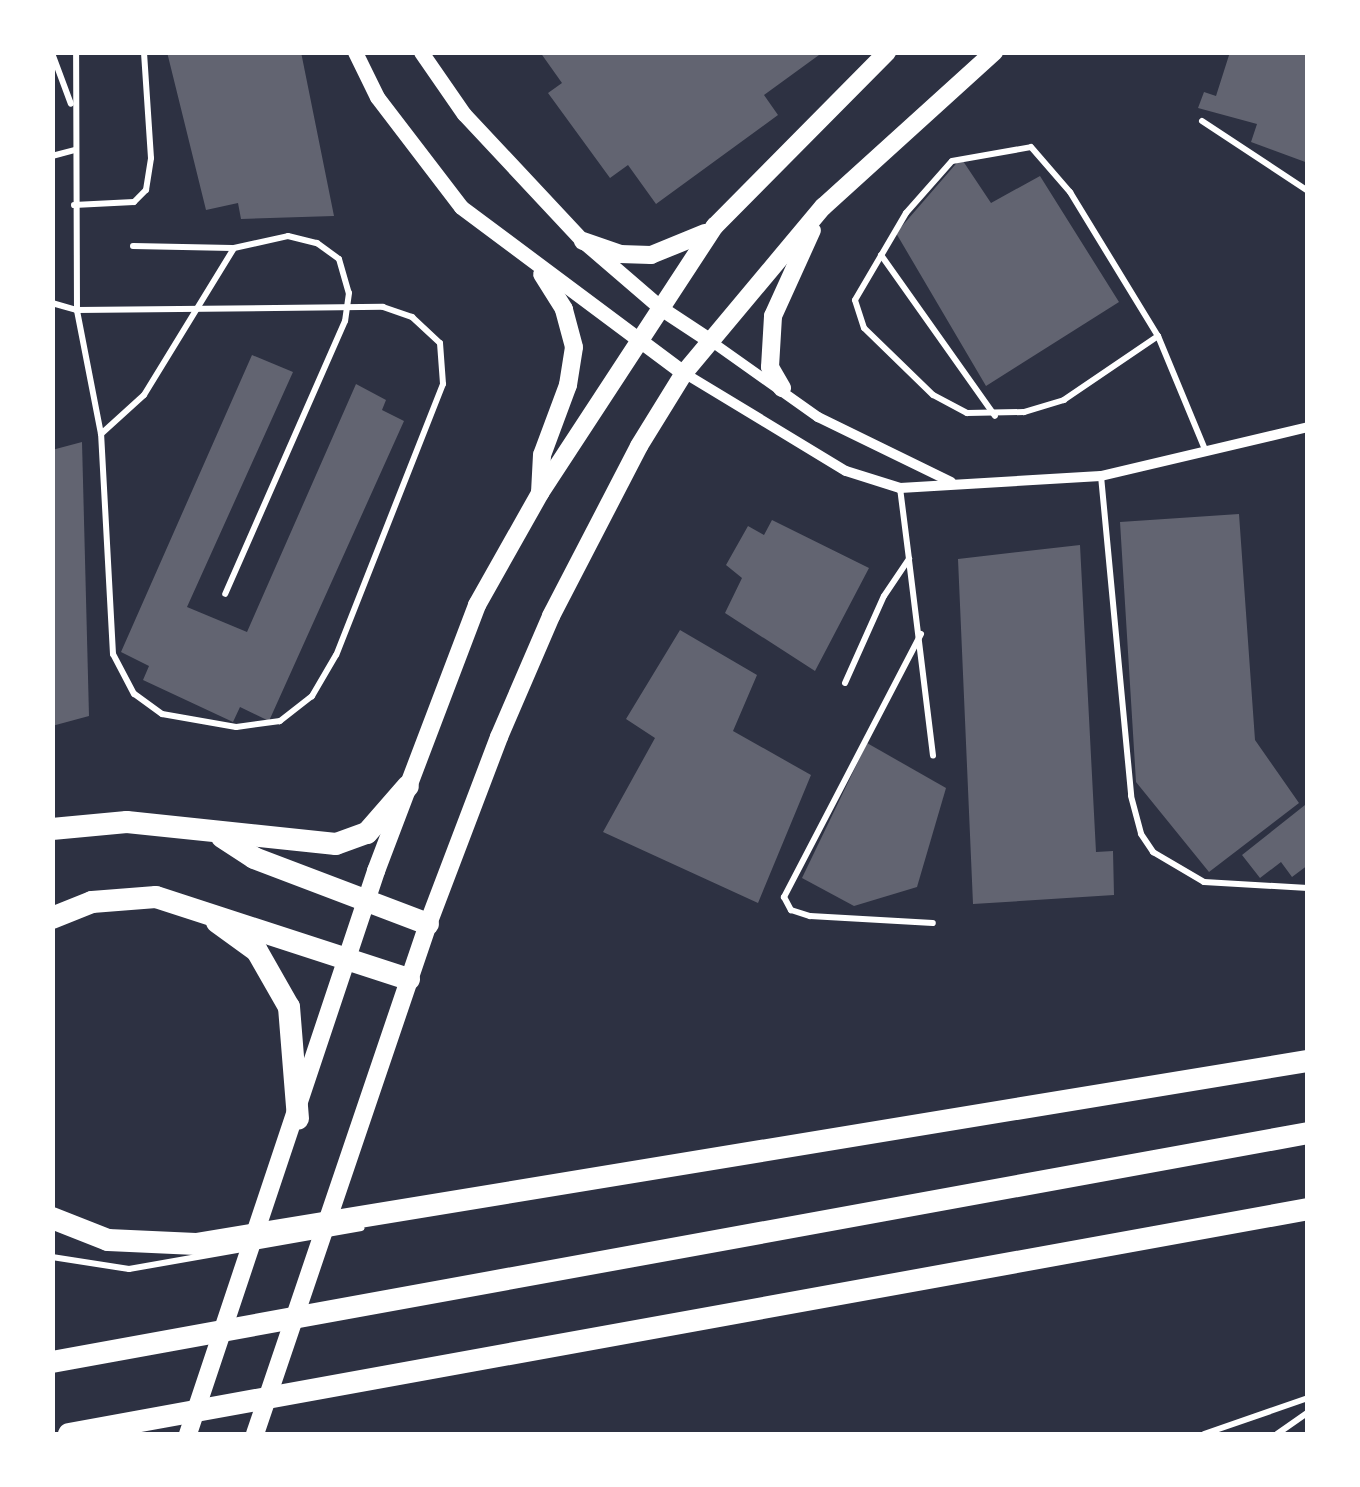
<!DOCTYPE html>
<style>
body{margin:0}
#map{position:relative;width:1360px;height:1487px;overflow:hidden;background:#2d3142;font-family:Rubik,sans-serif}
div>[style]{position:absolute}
.building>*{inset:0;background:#626471}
.service>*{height:6px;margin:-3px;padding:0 3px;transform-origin:3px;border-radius:3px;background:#fff}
.minor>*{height:10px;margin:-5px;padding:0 5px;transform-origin:5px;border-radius:5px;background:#fff}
.tertiary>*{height:15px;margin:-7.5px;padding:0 7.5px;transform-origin:7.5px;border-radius:7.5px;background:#fff}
.secondary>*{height:18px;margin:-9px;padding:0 9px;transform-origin:9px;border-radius:9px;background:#fff}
.motorway>*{height:22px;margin:-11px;padding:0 11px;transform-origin:11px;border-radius:11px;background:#fff}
span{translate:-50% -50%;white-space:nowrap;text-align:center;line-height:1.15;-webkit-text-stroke:10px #fff;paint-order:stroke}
.frame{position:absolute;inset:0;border:55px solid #fff;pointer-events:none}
</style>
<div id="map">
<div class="building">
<i style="clip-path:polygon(167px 52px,301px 52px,334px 216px,241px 219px,238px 203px,206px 210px)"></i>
<i style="clip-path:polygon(540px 52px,817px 52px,819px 55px,764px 95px,778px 115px,656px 204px,628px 165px,610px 178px,548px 93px,562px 83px)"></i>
<i style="clip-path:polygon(1230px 52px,1308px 52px,1308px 163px,1251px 142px,1257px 124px,1198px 108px,1204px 92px,1216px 96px)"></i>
<i style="clip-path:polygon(961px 158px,991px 203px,1040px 176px,1119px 302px,986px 386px,896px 233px)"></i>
<i style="clip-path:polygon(252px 355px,293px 372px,187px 607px,247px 632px,356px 384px,386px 400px,382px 410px,404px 421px,269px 721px,240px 707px,233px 722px,143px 680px,149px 666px,121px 652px)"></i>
<i style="clip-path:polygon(82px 442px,89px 716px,52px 726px,52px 450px)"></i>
<i style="clip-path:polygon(1239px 514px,1255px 740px,1299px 803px,1209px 872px,1136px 782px,1120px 522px)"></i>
<i style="clip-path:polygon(772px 520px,869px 568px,815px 671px,725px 613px,742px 578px,726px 565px,748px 526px,764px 535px)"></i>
<i style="clip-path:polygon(1080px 545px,1096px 852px,1113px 851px,1114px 895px,973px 904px,958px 559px)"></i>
<i style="clip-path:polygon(680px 630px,757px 675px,733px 731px,811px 775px,758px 903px,603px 832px,655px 738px,626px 719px)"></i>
<i style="clip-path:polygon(867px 743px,946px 788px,917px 887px,854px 906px,802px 878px)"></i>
<i style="clip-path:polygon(1305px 805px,1308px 865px,1292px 877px,1281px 862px,1260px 878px,1242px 855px)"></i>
</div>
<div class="service">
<i style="left:52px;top:53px;width:54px;rotate:69.6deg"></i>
<i style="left:1202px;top:121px;width:127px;rotate:33.4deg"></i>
<i style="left:52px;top:156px;width:23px;rotate:-15deg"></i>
<i style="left:74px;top:205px;width:60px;rotate:-2.9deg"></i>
<i style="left:134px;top:202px;width:17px;rotate:-45deg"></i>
<i style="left:146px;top:190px;width:32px;rotate:-81deg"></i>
<i style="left:151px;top:158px;width:106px;rotate:-93.8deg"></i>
<i style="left:133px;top:246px;width:99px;rotate:1.2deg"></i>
<i style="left:881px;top:255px;width:197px;rotate:54.7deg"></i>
<i style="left:52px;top:303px;width:26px;rotate:16deg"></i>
<i style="left:77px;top:310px;width:306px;rotate:-0.6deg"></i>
<i style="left:383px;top:307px;width:31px;rotate:19deg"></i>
<i style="left:412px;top:317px;width:38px;rotate:43deg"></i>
<i style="left:440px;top:343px;width:41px;rotate:85.8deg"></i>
<i style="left:443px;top:384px;width:291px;rotate:111.5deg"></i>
<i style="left:336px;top:655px;width:48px;rotate:120.3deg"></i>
<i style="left:312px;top:696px;width:41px;rotate:142deg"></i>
<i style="left:280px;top:721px;width:44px;rotate:172.2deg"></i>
<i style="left:236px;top:727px;width:75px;rotate:-170deg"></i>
<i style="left:162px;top:714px;width:34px;rotate:-144deg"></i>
<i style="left:134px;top:694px;width:45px;rotate:-117.7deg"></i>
<i style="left:113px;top:654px;width:220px;rotate:-93.1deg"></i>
<i style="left:101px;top:434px;width:126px;rotate:-101deg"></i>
<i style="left:77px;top:310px;width:258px;rotate:-90.2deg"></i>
<i style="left:1158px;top:336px;width:114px;rotate:145.8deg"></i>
<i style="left:1064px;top:400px;width:42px;rotate:163.3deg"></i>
<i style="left:1024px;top:412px;width:57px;rotate:179deg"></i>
<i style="left:967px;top:413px;width:38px;rotate:-152deg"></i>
<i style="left:933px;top:395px;width:96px;rotate:-135.8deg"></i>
<i style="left:864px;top:328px;width:29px;rotate:-108deg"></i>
<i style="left:855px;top:300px;width:101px;rotate:-59.6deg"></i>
<i style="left:906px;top:213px;width:69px;rotate:-48.5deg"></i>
<i style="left:952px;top:161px;width:80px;rotate:-10deg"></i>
<i style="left:1031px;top:147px;width:60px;rotate:49.1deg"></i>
<i style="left:1070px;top:192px;width:169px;rotate:58.6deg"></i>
<i style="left:1158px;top:336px;width:126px;rotate:67.5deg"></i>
<i style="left:101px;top:434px;width:58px;rotate:-42.2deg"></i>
<i style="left:144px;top:395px;width:172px;rotate:-58.5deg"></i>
<i style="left:234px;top:248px;width:55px;rotate:-12.5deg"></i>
<i style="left:288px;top:236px;width:30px;rotate:14deg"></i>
<i style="left:317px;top:243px;width:27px;rotate:36deg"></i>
<i style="left:339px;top:259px;width:35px;rotate:74deg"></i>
<i style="left:349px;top:293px;width:28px;rotate:98deg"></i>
<i style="left:345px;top:321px;width:298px;rotate:113.7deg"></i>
<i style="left:1101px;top:476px;width:321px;rotate:84.6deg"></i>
<i style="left:1131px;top:796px;width:39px;rotate:75deg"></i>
<i style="left:1141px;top:834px;width:22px;rotate:56deg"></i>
<i style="left:1153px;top:852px;width:59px;rotate:30.5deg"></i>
<i style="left:1204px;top:882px;width:104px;rotate:3.3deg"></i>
<i style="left:909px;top:560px;width:197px;rotate:83deg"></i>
<i style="left:921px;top:634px;width:297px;rotate:117.5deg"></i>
<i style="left:784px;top:897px;width:15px;rotate:62deg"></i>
<i style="left:791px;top:910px;width:20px;rotate:18deg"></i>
<i style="left:810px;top:916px;width:123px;rotate:3.3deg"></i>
<i style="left:845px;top:683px;width:95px;rotate:-65.9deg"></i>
<i style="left:884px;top:596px;width:45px;rotate:-56deg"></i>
<i style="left:909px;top:559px;width:72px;rotate:-97.2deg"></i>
<i style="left:52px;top:1257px;width:78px;rotate:8.9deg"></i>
<i style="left:129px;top:1269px;width:236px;rotate:-10deg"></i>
<i style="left:1204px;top:1434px;width:110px;rotate:-19.1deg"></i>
<i style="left:1277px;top:1434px;width:38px;rotate:-35deg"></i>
</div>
<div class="minor">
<i style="left:712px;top:342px;width:130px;rotate:35.3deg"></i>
<i style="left:818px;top:417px;width:148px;rotate:26deg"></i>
<i style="left:684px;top:373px;width:189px;rotate:31.2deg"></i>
<i style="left:846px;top:471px;width:57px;rotate:17.5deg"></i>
<i style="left:900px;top:488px;width:201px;rotate:-3.4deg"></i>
<i style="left:1101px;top:476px;width:213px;rotate:-13.3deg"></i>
</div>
<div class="tertiary">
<i style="left:355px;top:52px;width:50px;rotate:63.9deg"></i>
<i style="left:377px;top:97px;width:138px;rotate:52.6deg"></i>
<i style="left:461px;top:207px;width:278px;rotate:36.7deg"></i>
<i style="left:421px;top:52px;width:75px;rotate:55.3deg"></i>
<i style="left:464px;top:114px;width:174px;rotate:46.9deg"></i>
<i style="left:583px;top:241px;width:104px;rotate:40.7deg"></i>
<i style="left:662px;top:309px;width:60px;rotate:33.4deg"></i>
</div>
<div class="secondary">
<i style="left:583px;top:241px;width:39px;rotate:19deg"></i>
<i style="left:620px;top:254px;width:31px;rotate:2deg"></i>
<i style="left:651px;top:255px;width:58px;rotate:-22.2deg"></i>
<i style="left:782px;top:388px;width:24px;rotate:-120deg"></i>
<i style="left:770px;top:367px;width:51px;rotate:-86.6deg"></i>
<i style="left:773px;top:316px;width:94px;rotate:-65.6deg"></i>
<i style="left:540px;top:493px;width:38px;rotate:-87deg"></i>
<i style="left:542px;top:455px;width:75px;rotate:-69.6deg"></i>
<i style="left:568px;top:385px;width:38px;rotate:-81deg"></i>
<i style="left:574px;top:347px;width:39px;rotate:-105deg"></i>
<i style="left:564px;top:309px;width:41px;rotate:-122.2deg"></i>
<i style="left:188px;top:1434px;width:594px;rotate:-71.53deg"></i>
<i style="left:376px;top:871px;width:285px;rotate:-69.2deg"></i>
<i style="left:477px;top:605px;width:129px;rotate:-60.6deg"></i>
<i style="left:540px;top:493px;width:319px;rotate:-56.8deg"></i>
<i style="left:715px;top:226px;width:245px;rotate:-45.3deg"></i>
<i style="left:255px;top:1434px;width:539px;rotate:-71.26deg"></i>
<i style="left:428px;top:924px;width:200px;rotate:-69.2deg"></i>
<i style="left:499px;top:737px;width:132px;rotate:-66.7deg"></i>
<i style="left:551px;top:616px;width:191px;rotate:-62.6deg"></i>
<i style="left:639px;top:446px;width:86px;rotate:-58.3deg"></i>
<i style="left:684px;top:373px;width:217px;rotate:-50.1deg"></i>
<i style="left:823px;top:207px;width:231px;rotate:-42.2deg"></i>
</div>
<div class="motorway">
<i style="left:52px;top:829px;width:75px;rotate:-5.3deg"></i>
<i style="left:127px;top:822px;width:210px;rotate:6deg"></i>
<i style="left:336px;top:844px;width:33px;rotate:-20deg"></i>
<i style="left:367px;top:833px;width:62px;rotate:-48.9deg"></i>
<i style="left:222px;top:837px;width:38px;rotate:33deg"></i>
<i style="left:254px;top:858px;width:186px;rotate:20.8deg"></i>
<i style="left:52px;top:918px;width:43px;rotate:-21.8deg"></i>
<i style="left:92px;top:902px;width:64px;rotate:-4.5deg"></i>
<i style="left:156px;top:897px;width:266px;rotate:18deg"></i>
<i style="left:217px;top:922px;width:49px;rotate:35.9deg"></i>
<i style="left:257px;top:951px;width:64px;rotate:60.3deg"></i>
<i style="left:289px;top:1007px;width:112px;rotate:85.4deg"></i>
<i style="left:52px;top:1218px;width:60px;rotate:21.4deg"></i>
<i style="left:108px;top:1240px;width:88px;rotate:2.6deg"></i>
<i style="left:196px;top:1244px;width:1127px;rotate:-9.35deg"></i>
<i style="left:52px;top:1362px;width:1277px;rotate:-10.33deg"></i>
<i style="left:69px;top:1434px;width:1259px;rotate:-10.29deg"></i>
</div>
<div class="frame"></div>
</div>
